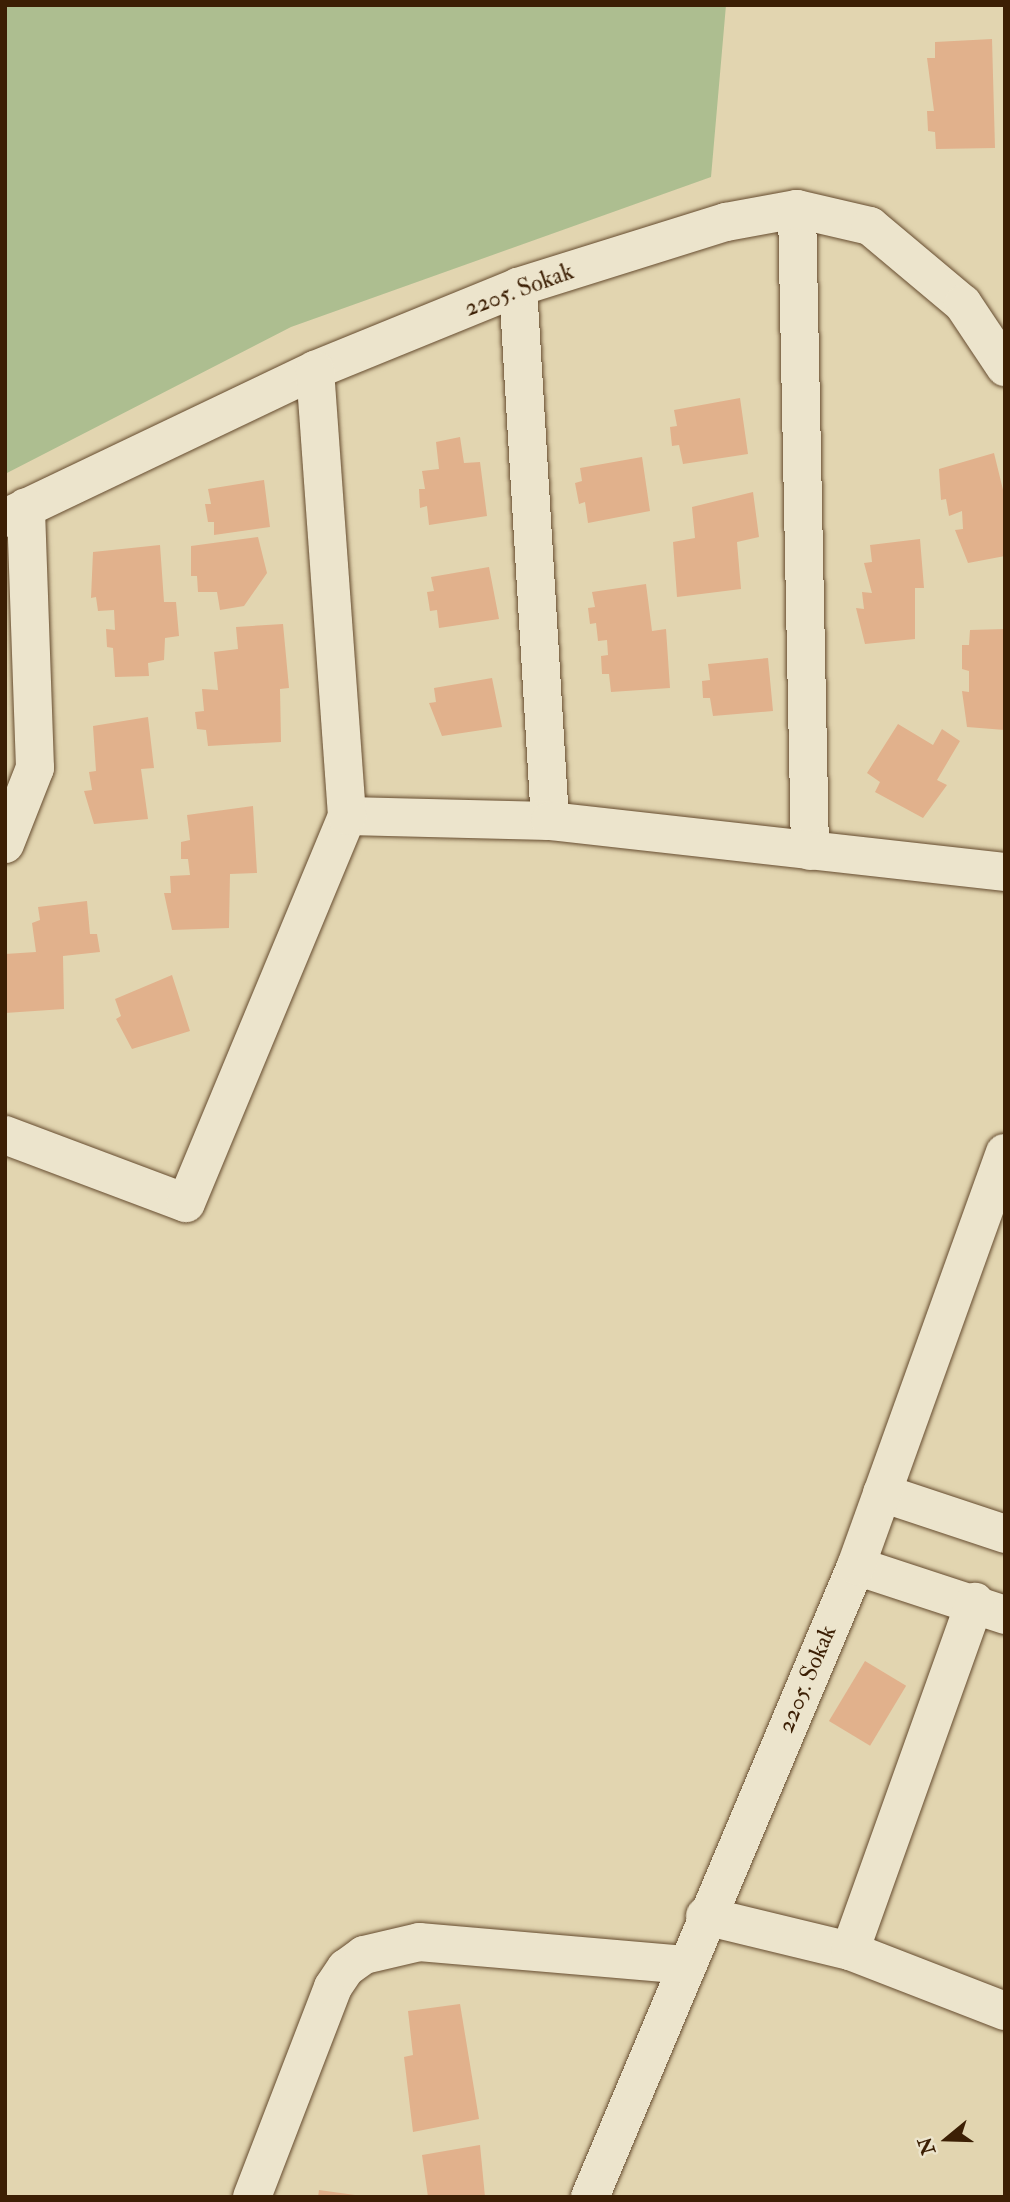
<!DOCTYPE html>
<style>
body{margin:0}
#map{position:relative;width:1010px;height:2202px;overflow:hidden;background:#e2d5b0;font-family:"IM FELL Double Pica",serif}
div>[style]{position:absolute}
.green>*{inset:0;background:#adbe90}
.building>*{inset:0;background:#e1b18c;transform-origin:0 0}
.roads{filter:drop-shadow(0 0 2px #664c2f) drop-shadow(0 0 2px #664c2f)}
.minor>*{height:38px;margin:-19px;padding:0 19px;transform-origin:19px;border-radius:19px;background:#ece4cc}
span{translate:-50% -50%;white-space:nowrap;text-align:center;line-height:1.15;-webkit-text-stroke:5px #ece4cc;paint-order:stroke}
.street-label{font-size:24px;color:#3c1f04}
.frame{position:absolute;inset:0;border:7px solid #3c1f04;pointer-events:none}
.north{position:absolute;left:912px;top:2104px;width:70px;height:70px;-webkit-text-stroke:5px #ece4cc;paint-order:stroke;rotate:251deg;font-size:19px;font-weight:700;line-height:28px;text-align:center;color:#3c1f04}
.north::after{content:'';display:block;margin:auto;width:24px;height:32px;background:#3c1f04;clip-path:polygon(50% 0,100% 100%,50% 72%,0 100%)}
</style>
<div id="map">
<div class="green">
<i style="clip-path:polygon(5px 5px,726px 5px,711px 177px,291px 327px,5px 474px)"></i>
</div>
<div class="building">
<i style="clip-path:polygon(992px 39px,995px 148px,936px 149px,935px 132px,928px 131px,927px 111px,934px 111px,927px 58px,935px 58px,935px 42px)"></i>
<i style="clip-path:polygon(740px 398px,748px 454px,683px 464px,679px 445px,672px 446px,670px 427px,677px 426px,674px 410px)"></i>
<i style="clip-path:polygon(460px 437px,464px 463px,480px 462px,487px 516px,429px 525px,427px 506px,420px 508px,419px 489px,425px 489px,422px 471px,439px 469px,436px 442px)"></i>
<i style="clip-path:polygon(994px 453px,1005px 498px,1005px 556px,968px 563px,955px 530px,963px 529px,962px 511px,949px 516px,946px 499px,941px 500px,939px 469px)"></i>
<i style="clip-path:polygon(642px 457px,650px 511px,588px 523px,585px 502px,579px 504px,575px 483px,582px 481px,580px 468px)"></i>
<i style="clip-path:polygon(264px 480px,270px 527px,214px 535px,214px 522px,208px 522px,205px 504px,211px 504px,208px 489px)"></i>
<i style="clip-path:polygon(753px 492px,759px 537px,737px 542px,741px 589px,677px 597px,673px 542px,695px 538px,692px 507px)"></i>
<i style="clip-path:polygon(258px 537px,267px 573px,244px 606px,220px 610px,217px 592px,198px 592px,197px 576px,191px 576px,191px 546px)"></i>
<i style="clip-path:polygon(920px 539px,924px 588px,915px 588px,915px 639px,865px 644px,856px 608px,864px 609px,862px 592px,872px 593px,864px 563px,872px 562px,870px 545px)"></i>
<i style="clip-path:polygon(160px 545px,164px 602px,176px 602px,179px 636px,165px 638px,164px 660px,148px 663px,149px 676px,115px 677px,113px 648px,107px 647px,106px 629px,115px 630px,114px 610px,98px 611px,96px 597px,91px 598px,93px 552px)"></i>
<i style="clip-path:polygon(489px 567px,499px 619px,439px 628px,437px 610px,430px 611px,427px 592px,434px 591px,431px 577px)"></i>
<i style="clip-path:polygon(646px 584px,652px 631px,666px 629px,670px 688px,611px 692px,609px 674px,602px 674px,601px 656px,608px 655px,607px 640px,598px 641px,596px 623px,590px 624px,588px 608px,595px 607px,592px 592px)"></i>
<i style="clip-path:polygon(283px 624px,289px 688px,280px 689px,281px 742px,208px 746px,206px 730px,197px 729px,195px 712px,204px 711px,202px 689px,218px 690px,214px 652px,238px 649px,236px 627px)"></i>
<i style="clip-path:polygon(1005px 629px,1005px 730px,967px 727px,962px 691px,969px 692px,969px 671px,962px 669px,962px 645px,969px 645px,970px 630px)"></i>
<i style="clip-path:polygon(768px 658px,773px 711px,713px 716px,710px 698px,703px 698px,702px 681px,710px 680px,708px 664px)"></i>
<i style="clip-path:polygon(492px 678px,502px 727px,442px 736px,429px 703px,436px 702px,434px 688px)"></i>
<i style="clip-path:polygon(148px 717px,154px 768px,141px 769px,148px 819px,94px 824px,84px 791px,92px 790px,89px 772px,96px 771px,93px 726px)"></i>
<i style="clip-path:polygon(898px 724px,933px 745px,942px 729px,960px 741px,937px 780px,947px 785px,923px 818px,875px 792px,880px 782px,867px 773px)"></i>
<i style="clip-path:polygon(253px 806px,257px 873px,230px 874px,229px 928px,172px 930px,164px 893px,171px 893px,170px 876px,190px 875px,188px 859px,181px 859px,181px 842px,190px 840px,187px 815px)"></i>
<i style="clip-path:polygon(87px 901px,90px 934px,97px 934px,100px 952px,63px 956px,64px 1009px,5px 1013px,5px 954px,36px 952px,32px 923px,40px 920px,38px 907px)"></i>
<i style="clip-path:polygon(172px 975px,190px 1031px,132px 1049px,116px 1019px,121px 1016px,115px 999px)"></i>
<i style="left:865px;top:1661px;width:48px;height:70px;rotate:31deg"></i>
<i style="clip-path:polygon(460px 2004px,479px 2119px,413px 2132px,404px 2057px,413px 2055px,408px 2011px)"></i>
<i style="clip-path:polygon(480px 2145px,485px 2197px,428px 2197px,422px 2155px)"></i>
<i style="clip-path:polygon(319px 2190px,355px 2195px,355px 2197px,318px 2197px)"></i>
</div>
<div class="roads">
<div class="minor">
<i style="left:797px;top:209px;width:642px;rotate:88.84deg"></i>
<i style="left:518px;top:287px;width:535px;rotate:86.57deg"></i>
<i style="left:5px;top:518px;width:344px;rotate:-25.5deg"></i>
<i style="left:315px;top:370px;width:219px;rotate:-22.2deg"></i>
<i style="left:518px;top:287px;width:218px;rotate:-17.4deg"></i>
<i style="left:726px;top:222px;width:72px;rotate:-10.4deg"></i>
<i style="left:797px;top:209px;width:75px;rotate:13.1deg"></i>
<i style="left:870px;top:226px;width:121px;rotate:40deg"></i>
<i style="left:963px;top:304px;width:76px;rotate:56.3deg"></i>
<i style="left:347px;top:816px;width:203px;rotate:1.4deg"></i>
<i style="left:550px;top:821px;width:458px;rotate:6.4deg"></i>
<i style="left:5px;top:844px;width:82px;rotate:-68.5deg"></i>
<i style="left:35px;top:768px;width:261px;rotate:-92deg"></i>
<i style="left:5px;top:1135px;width:193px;rotate:20.6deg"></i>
<i style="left:186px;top:1203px;width:419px;rotate:-67.4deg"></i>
<i style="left:347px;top:816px;width:447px;rotate:-94.1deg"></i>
<i style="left:882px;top:1493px;width:130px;rotate:18.4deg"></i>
<i style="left:856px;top:1566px;width:157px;rotate:18.2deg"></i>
<i style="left:705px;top:1916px;width:149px;rotate:13.6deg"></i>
<i style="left:850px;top:1951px;width:166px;rotate:21.2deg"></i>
<i style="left:850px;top:1951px;width:371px;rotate:-70.3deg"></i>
<i style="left:252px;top:2197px;width:225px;rotate:-68.9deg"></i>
<i style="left:333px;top:1987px;width:23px;rotate:-56deg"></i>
<i style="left:346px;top:1968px;width:22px;rotate:-36deg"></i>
<i style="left:364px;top:1955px;width:57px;rotate:-13.3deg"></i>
<i style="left:419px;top:1942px;width:267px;rotate:4.9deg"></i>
<i style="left:590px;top:2197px;width:685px;rotate:-67.14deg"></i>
<i style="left:856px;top:1566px;width:439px;rotate:-70.2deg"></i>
</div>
</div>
<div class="street-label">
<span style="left:519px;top:290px;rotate:-20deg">2205. Sokak</span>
<span style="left:807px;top:1679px;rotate:-67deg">2205. Sokak</span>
</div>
<div class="frame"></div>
<div class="north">N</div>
</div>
